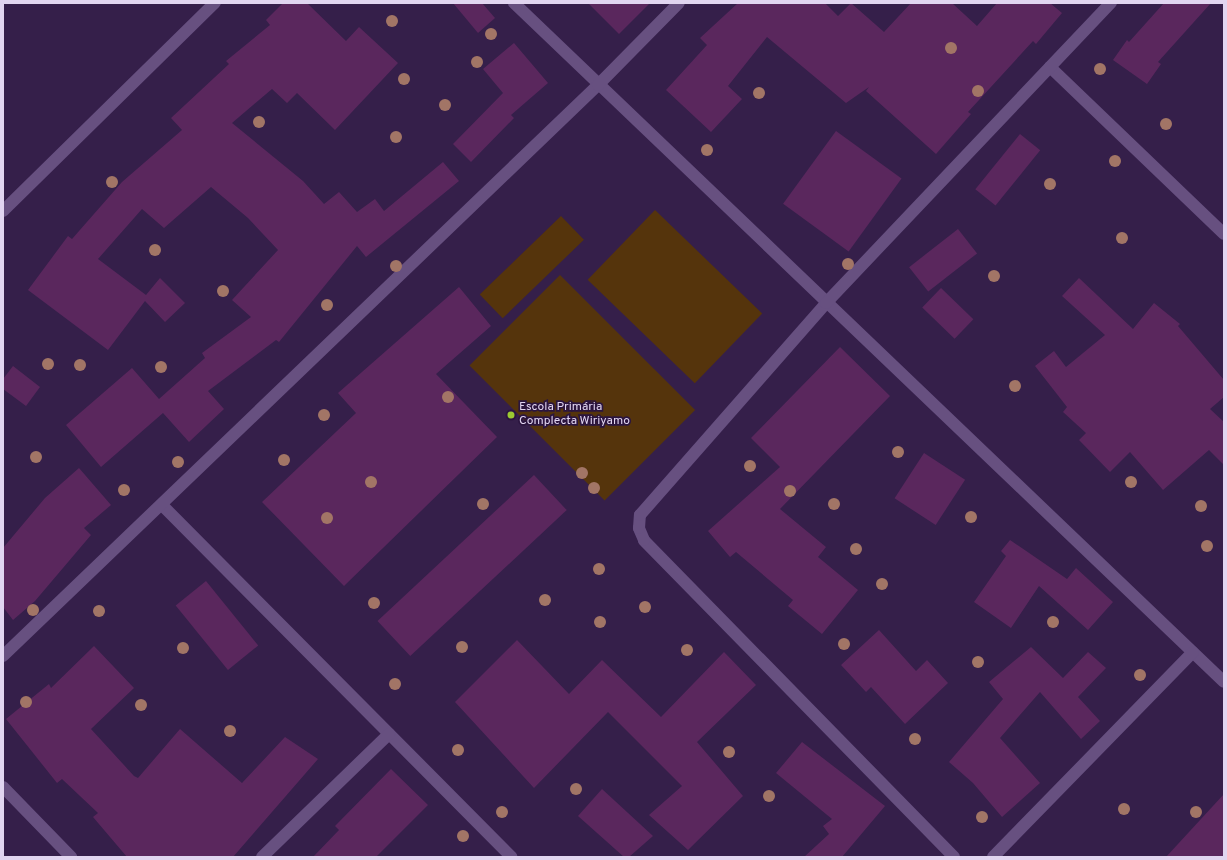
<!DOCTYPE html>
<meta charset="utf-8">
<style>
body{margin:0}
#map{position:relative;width:1227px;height:860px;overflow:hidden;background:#351f4a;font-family:Overpass,sans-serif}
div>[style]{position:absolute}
.green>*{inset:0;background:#55340c;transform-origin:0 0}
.building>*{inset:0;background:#5a275d;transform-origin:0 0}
.minor>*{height:12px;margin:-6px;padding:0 6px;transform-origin:6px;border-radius:6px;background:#675080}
.trees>*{width:12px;height:12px;margin:-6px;border-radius:50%;background:#a27566}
.dots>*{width:11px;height:11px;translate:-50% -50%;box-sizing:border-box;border:2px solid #2b153f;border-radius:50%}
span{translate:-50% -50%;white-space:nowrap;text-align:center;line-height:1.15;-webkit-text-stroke:3.5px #2b153f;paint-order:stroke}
.poi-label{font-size:12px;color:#e1d5f0}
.left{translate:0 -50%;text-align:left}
.frame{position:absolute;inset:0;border:4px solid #e1d5f0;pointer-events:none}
</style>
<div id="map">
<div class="green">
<i style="left:655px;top:210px;width:149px;height:97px;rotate:44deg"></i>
<i style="left:561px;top:216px;width:33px;height:113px;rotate:46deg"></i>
<i style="left:560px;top:275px;width:191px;height:128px;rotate:45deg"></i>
</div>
<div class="building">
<i style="clip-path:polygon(283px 3px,307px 3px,346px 41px,359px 27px,398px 63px,335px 130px,297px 93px,287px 103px,272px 89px,232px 123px,303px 181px,324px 204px,339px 192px,357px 212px,375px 199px,384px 211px,443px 162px,459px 181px,366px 257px,357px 246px,279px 342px,276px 340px,208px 391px,224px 409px,189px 442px,163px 413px,101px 467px,66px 425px,132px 368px,159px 399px,205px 358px,202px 353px,251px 317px,232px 300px,278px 250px,248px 218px,211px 187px,164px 228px,142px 209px,98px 259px,146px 295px,160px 278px,185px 303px,165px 322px,145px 301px,108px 350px,28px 290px,68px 236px,72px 239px,122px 182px,182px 130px,171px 118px,229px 64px,226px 61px,270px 25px,266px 20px)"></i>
<i style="clip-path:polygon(453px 3px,482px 3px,495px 18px,478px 33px)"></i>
<i style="clip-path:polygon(588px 3px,650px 3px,619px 34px)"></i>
<i style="clip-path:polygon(738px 3px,825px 3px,838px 16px,851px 3px,884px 32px,911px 3px,952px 3px,977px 26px,997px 3px,1050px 3px,1062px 13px,1036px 44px,1033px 41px,968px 112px,971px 114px,936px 154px,866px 91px,869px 87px,846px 103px,767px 37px,728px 86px,742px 99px,711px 132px,666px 90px,707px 45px,700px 38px)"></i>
<i style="clip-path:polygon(1164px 3px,1211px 3px,1158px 62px,1161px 64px,1147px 84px,1113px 60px,1127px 40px,1129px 42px)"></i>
<i style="clip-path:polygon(514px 43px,548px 83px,511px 115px,514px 118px,471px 162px,453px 144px,503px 93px,483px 69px)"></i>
<i style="left:836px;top:131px;width:81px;height:90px;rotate:36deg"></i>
<i style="left:1020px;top:134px;width:26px;height:71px;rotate:39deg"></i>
<i style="left:958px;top:229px;width:31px;height:62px;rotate:52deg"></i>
<i style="clip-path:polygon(1079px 278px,1133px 329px,1154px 303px,1180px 324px,1178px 326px,1224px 380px,1224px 397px,1210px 409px,1224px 422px,1224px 465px,1209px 450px,1163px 490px,1130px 452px,1110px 472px,1079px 440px,1086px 433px,1063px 412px,1067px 407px,1035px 366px,1054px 351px,1066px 367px,1105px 335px,1062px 296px)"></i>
<i style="clip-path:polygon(459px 287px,491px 326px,436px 374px,497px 437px,344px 586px,262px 502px,356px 413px,338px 393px)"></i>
<i style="left:941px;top:288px;width:45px;height:27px;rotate:44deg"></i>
<i style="clip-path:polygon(840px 347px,890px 396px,780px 509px,826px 547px,818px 557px,858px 590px,822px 634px,788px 606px,793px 600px,736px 552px,730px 557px,708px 531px,780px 467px,751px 438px)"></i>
<i style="clip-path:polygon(13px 366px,40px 387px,26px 406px,3px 389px,3px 379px)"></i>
<i style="left:924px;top:453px;width:49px;height:54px;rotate:33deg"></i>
<i style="clip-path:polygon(79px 468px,111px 505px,84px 528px,91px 535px,35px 601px,13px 620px,3px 607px,3px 548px,45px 498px)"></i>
<i style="left:534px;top:475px;width:48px;height:214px;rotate:47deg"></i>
<i style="clip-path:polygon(1010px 540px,1067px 579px,1076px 568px,1113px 602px,1088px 630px,1039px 586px,1011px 628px,974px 602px,1006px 556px,1001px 551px)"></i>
<i style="left:206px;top:581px;width:83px;height:39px;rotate:51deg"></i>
<i style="clip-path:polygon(879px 630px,916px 671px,927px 660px,948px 683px,905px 724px,871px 687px,866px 692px,841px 665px)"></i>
<i style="clip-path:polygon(517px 640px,569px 694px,602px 660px,661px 717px,724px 652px,756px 685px,697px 742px,743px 796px,688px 850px,649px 815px,682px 786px,608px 712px,534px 788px,455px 702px)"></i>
<i style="clip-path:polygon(94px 646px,134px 688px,91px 729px,134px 776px,138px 778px,180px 729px,242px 783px,285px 737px,318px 759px,233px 857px,127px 857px,93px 817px,98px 813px,62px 779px,57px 783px,6px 719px,49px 684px,51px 688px)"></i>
<i style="clip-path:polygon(1031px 647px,1063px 678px,1088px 652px,1106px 668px,1078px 697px,1100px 721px,1081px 739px,1040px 692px,1000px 738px,1040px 783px,1002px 817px,973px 783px,949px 762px,1003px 699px,989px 682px)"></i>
<i style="clip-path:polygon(802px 742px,885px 806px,842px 857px,804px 857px,829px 834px,823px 826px,832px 819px,776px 773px)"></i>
<i style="clip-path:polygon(391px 769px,428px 805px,376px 857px,313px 857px,339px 830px,335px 826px)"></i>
<i style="clip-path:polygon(602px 789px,653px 836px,629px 857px,624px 857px,578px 816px)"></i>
<i style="clip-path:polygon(1224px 794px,1224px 857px,1166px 857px)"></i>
</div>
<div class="minor">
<i style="left:514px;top:3px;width:982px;rotate:43.72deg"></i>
<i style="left:1050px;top:67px;width:241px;rotate:43.8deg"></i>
<i style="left:3px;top:211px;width:297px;rotate:-44.5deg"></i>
<i style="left:162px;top:505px;width:496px;rotate:45.2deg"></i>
<i style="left:3px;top:656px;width:825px;rotate:-43.82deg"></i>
<i style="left:598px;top:85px;width:115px;rotate:-45.4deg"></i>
<i style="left:3px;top:787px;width:98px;rotate:45.8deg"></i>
<i style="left:262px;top:857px;width:177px;rotate:-44.1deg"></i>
<i style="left:954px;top:857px;width:443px;rotate:-134.4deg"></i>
<i style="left:644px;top:540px;width:13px;rotate:-113deg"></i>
<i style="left:639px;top:528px;width:13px;rotate:-86deg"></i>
<i style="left:640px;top:515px;width:282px;rotate:-48.7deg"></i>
<i style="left:826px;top:303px;width:414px;rotate:-46.5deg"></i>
<i style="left:993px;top:857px;width:286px;rotate:-45.7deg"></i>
</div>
<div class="trees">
<i style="left:392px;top:21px"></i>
<i style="left:491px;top:34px"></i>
<i style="left:951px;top:48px"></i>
<i style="left:477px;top:62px"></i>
<i style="left:1100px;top:69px"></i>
<i style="left:404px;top:79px"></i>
<i style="left:978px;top:91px"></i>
<i style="left:759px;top:93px"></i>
<i style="left:445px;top:105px"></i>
<i style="left:259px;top:122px"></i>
<i style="left:1166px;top:124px"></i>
<i style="left:396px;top:137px"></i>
<i style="left:707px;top:150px"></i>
<i style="left:1115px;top:161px"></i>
<i style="left:112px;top:182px"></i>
<i style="left:1050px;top:184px"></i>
<i style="left:1122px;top:238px"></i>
<i style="left:155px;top:250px"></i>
<i style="left:848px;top:264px"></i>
<i style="left:396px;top:266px"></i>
<i style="left:994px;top:276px"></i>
<i style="left:223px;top:291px"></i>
<i style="left:327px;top:305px"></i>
<i style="left:48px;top:364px"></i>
<i style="left:80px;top:365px"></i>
<i style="left:161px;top:367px"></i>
<i style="left:1015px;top:386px"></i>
<i style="left:448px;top:397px"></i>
<i style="left:324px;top:415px"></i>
<i style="left:898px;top:452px"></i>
<i style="left:36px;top:457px"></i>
<i style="left:284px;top:460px"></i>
<i style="left:178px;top:462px"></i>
<i style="left:750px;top:466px"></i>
<i style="left:582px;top:473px"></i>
<i style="left:371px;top:482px"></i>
<i style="left:1131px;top:482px"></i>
<i style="left:594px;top:488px"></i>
<i style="left:124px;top:490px"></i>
<i style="left:790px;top:491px"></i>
<i style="left:483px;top:504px"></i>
<i style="left:834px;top:504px"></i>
<i style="left:1201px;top:506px"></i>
<i style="left:971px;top:517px"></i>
<i style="left:327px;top:518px"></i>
<i style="left:1207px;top:546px"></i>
<i style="left:856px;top:549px"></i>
<i style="left:599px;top:569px"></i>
<i style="left:882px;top:584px"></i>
<i style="left:545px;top:600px"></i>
<i style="left:374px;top:603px"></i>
<i style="left:645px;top:607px"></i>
<i style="left:33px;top:610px"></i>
<i style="left:99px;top:611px"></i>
<i style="left:600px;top:622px"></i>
<i style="left:1053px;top:622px"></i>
<i style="left:844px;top:644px"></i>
<i style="left:462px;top:647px"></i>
<i style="left:183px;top:648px"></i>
<i style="left:687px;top:650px"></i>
<i style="left:978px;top:662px"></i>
<i style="left:1140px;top:675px"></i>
<i style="left:395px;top:684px"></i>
<i style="left:26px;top:702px"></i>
<i style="left:141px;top:705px"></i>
<i style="left:230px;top:731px"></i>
<i style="left:915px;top:739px"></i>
<i style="left:458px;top:750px"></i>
<i style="left:729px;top:752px"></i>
<i style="left:576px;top:789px"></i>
<i style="left:769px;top:796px"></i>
<i style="left:1124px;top:809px"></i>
<i style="left:502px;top:812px"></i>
<i style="left:1196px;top:812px"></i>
<i style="left:982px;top:817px"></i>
<i style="left:463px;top:836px"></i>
</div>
<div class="dots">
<i style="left:511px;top:415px;background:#9cca32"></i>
</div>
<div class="poi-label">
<span class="left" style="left:519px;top:415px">Escola Primária<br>Complecta Wiriyamo</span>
</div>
<div class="frame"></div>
</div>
